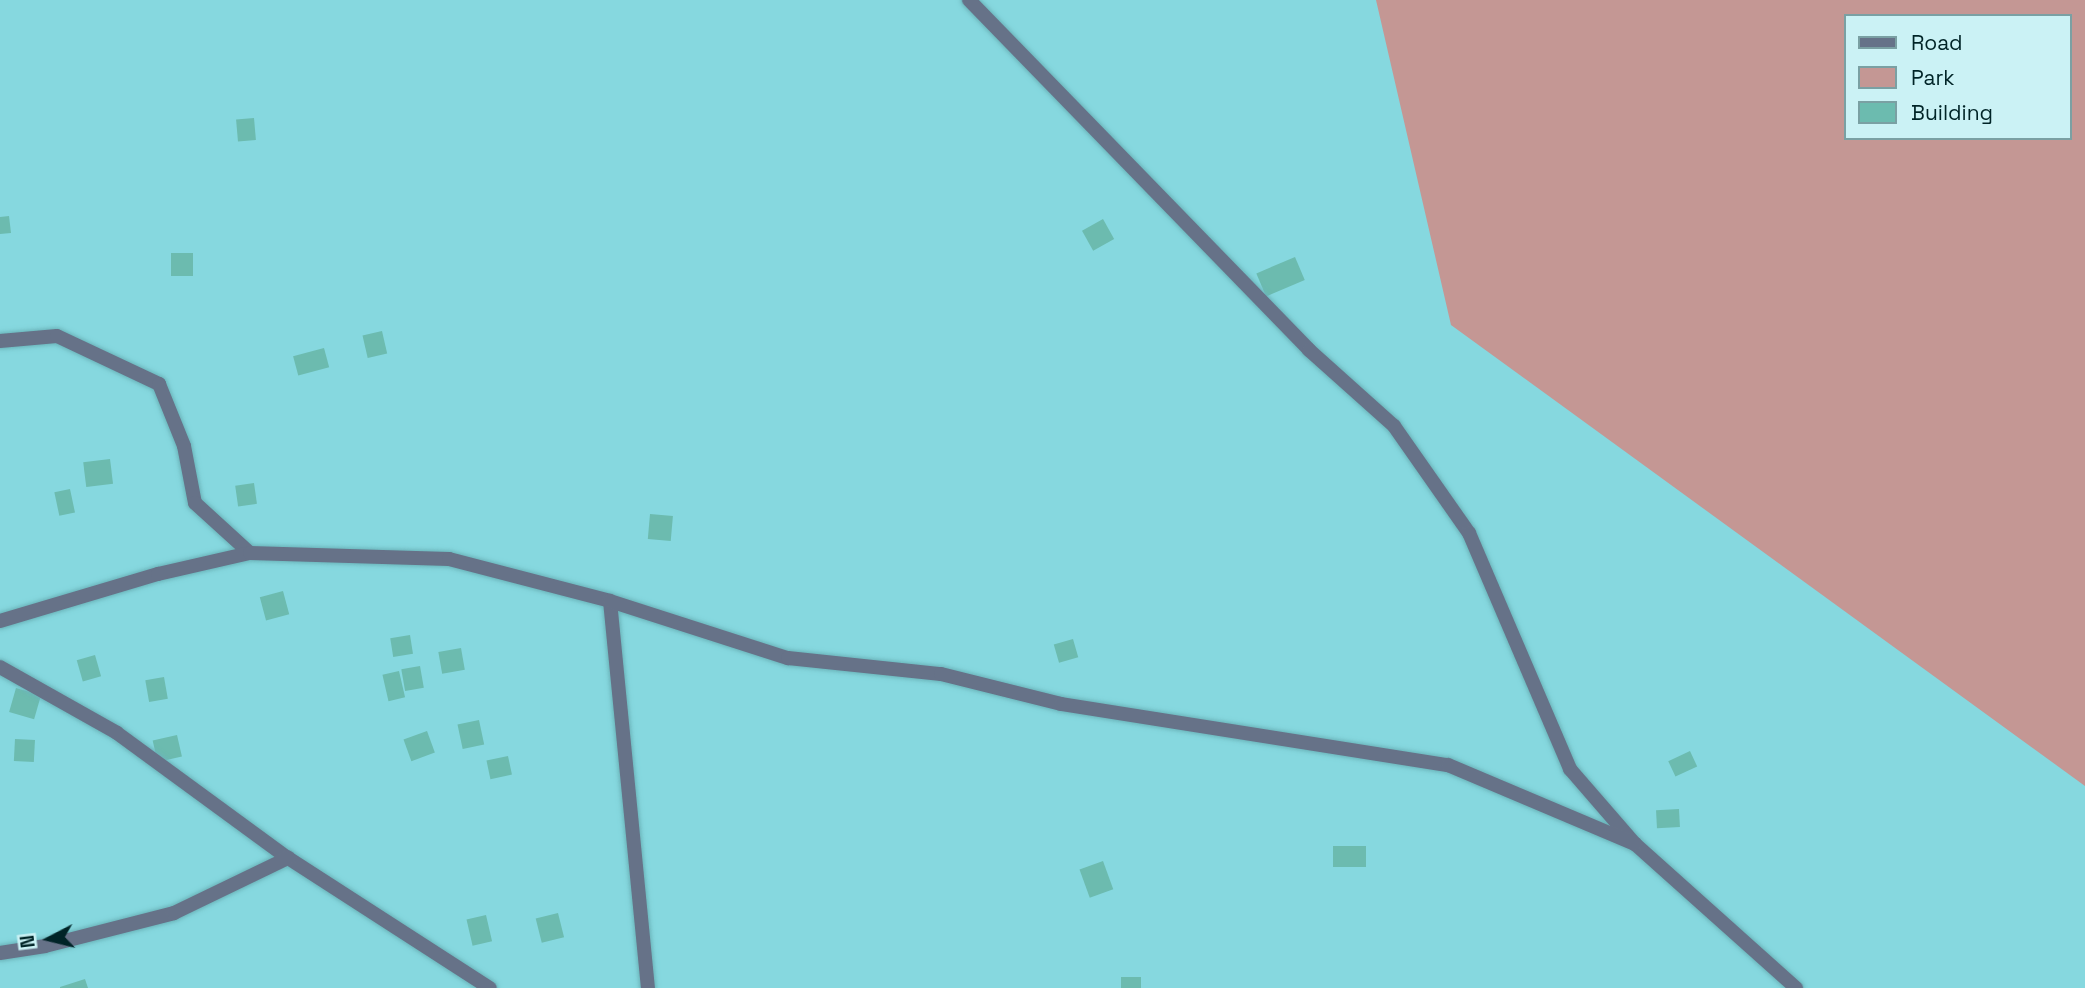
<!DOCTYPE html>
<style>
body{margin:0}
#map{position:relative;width:2085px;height:988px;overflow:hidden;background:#86d8df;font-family:"Space Grotesk",sans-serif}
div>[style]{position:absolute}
.green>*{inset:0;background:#c49794}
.building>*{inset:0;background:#6cbbaf;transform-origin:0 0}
.roads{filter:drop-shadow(0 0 2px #6bb4ba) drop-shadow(0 0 2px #6bb4ba)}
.minor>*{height:14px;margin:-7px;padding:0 7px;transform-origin:7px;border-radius:7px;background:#667288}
span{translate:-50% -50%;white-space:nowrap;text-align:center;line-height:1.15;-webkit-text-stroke:5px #cbf2f5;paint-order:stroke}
.legend{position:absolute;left:1844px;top:14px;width:228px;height:126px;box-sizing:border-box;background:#cbf2f5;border:2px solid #7aa0a3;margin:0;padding:9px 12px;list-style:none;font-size:21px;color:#002427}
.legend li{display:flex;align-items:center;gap:14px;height:35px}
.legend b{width:35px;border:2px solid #7aa0a3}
.north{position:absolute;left:14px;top:904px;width:70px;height:70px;-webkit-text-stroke:5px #cbf2f5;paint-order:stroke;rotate:263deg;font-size:19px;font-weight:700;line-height:28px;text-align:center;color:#002427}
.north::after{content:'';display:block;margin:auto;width:24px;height:32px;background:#002427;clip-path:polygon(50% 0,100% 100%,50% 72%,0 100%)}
</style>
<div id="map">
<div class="green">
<i style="clip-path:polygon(evenodd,1376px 0,2085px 0,2085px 786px,1451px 325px,1376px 0,1845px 16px,2069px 16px,2069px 138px,1845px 138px,1845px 16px)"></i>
</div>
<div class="building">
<i style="left:254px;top:118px;width:22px;height:18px;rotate:85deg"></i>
<i style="clip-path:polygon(9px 216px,11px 233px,0 234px,0 217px)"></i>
<i style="left:1103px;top:219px;width:23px;height:24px;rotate:61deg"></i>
<i style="left:171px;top:253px;width:22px;height:23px"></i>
<i style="left:1295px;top:257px;width:25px;height:42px;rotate:67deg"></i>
<i style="left:382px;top:331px;width:23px;height:20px;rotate:77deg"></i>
<i style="left:324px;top:348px;width:20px;height:32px;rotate:75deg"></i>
<i style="left:110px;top:459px;width:25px;height:27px;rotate:83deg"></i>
<i style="left:254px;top:483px;width:21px;height:19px;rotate:82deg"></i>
<i style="left:70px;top:489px;width:24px;height:16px;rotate:78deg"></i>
<i style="left:650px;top:514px;width:23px;height:25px;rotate:5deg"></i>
<i style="left:283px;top:591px;width:24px;height:24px;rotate:75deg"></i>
<i style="left:410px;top:635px;width:19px;height:20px;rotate:81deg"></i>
<i style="left:1073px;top:639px;width:19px;height:20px;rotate:74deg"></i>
<i style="left:461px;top:648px;width:22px;height:23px;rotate:80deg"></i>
<i style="left:95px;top:655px;width:22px;height:19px;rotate:74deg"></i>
<i style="left:420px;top:666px;width:22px;height:19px;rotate:80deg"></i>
<i style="left:399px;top:671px;width:27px;height:17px;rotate:77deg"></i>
<i style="left:164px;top:677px;width:22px;height:19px;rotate:80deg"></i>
<i style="left:16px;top:688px;width:26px;height:25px;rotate:16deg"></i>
<i style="left:479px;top:720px;width:25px;height:22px;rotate:78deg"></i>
<i style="left:427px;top:731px;width:23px;height:25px;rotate:70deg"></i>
<i style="left:177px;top:735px;width:22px;height:25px;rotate:77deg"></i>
<i style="left:15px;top:739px;width:20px;height:22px;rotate:3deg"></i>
<i style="left:1690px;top:751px;width:17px;height:24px;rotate:65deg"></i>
<i style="left:508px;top:756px;width:19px;height:22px;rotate:78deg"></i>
<i style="left:1679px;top:809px;width:18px;height:23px;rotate:87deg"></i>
<i style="left:1366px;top:846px;width:21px;height:33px;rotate:90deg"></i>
<i style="left:1103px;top:861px;width:30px;height:25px;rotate:70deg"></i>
<i style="left:558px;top:913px;width:25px;height:23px;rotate:76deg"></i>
<i style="left:486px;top:915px;width:27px;height:20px;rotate:77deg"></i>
<i style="left:1121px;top:977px;width:20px;height:11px"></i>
<i style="clip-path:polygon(85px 979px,88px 988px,60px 988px,60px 987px)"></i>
</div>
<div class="roads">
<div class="minor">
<i style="left:969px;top:0;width:488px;rotate:45.8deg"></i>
<i style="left:1309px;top:350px;width:114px;rotate:41.8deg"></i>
<i style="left:1394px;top:426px;width:131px;rotate:55deg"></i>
<i style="left:1469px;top:533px;width:257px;rotate:66.8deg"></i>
<i style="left:1570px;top:769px;width:99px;rotate:49.1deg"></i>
<i style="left:1635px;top:844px;width:216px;rotate:41.8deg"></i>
<i style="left:0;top:341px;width:57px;rotate:-5deg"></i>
<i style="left:57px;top:336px;width:113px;rotate:25.2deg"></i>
<i style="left:159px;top:384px;width:67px;rotate:68deg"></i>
<i style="left:184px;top:446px;width:58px;rotate:79.1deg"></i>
<i style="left:195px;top:503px;width:74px;rotate:42.3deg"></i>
<i style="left:610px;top:601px;width:389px;rotate:84.4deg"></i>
<i style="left:0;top:621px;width:165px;rotate:-16.6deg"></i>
<i style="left:158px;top:574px;width:94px;rotate:-12.9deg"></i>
<i style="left:250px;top:553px;width:199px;rotate:1.7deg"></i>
<i style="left:449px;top:559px;width:166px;rotate:14.6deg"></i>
<i style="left:610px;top:601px;width:187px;rotate:17.8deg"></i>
<i style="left:788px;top:658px;width:154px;rotate:6deg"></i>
<i style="left:941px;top:674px;width:124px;rotate:14deg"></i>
<i style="left:1061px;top:704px;width:392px;rotate:9deg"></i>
<i style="left:1448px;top:765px;width:203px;rotate:22.9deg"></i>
<i style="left:0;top:667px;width:134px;rotate:29.4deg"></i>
<i style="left:117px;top:733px;width:212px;rotate:36.2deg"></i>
<i style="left:288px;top:858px;width:240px;rotate:32.8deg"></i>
<i style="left:0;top:953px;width:46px;rotate:-8.8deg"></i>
<i style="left:45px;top:946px;width:133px;rotate:-14.3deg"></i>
<i style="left:174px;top:913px;width:127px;rotate:-25.8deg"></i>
</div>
</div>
<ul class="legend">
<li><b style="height:9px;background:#667288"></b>Road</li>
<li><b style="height:19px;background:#c49794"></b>Park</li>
<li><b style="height:19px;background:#6cbbaf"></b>Building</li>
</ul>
<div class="north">N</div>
</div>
